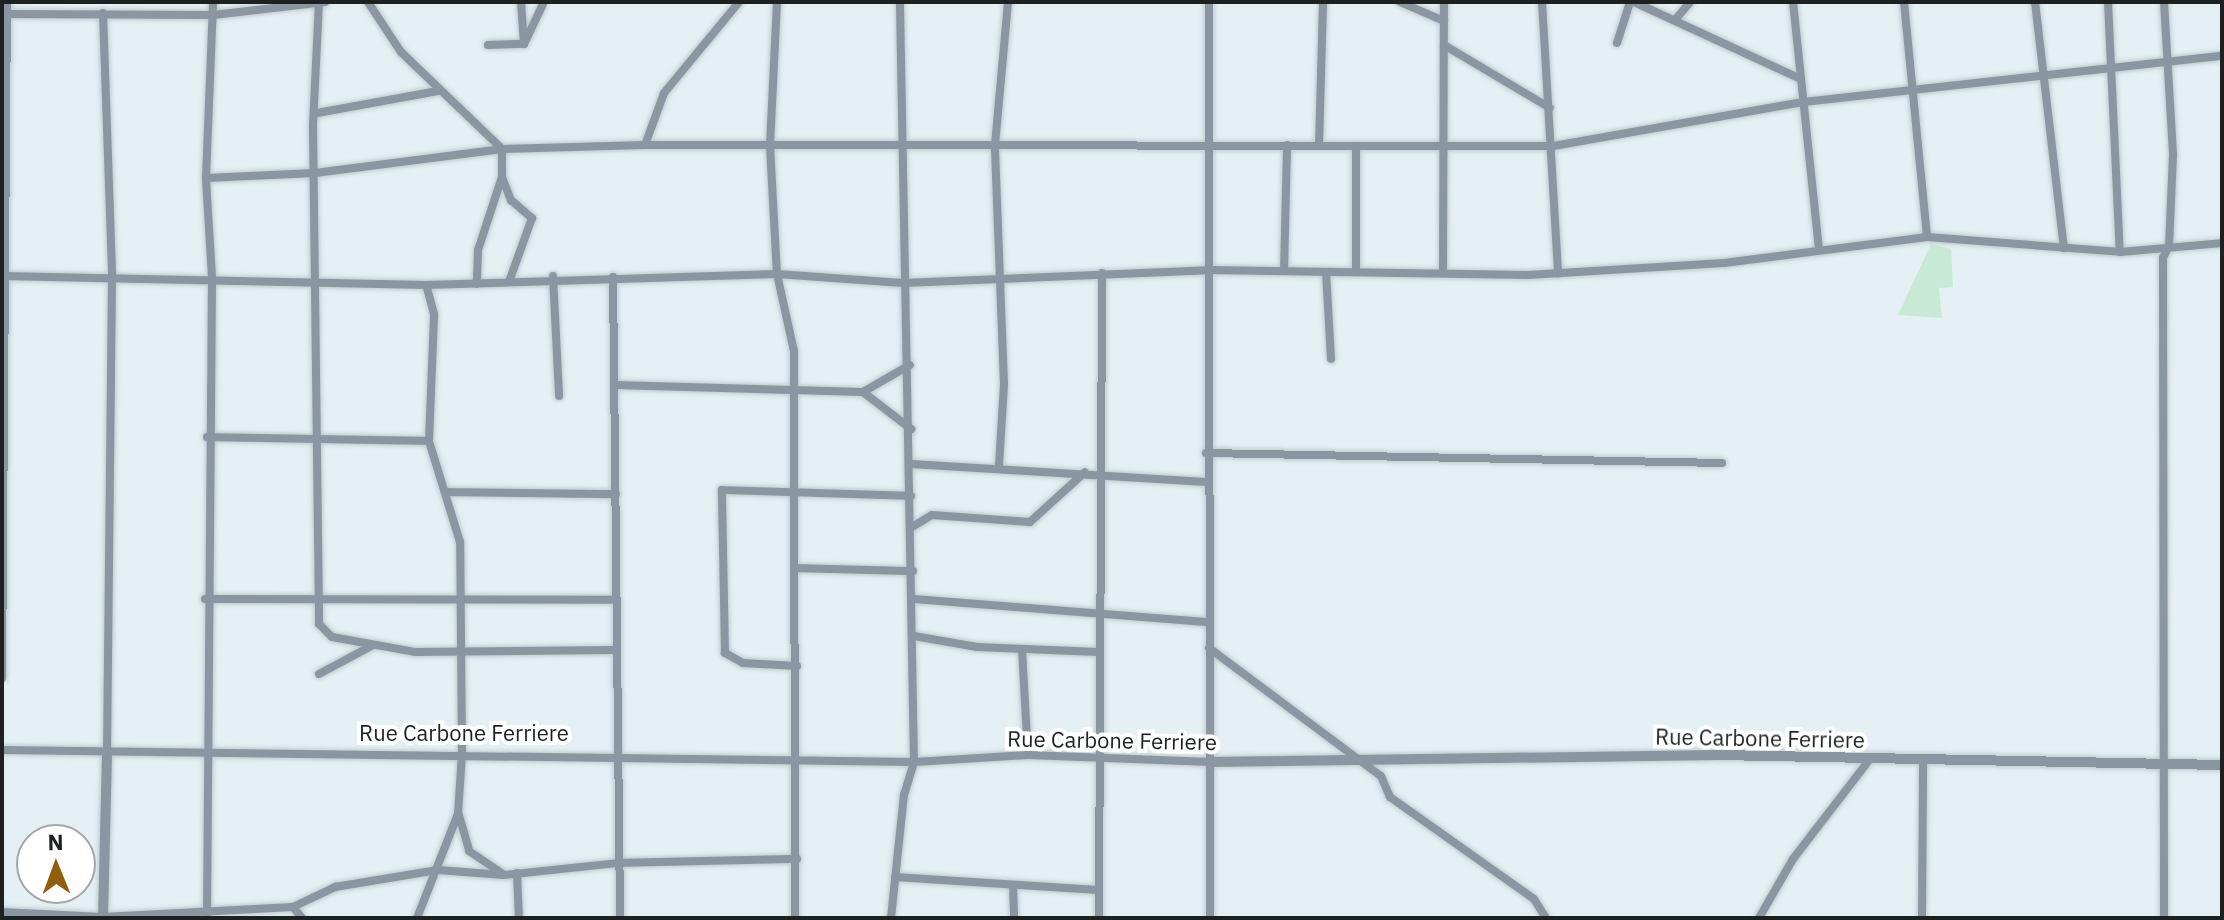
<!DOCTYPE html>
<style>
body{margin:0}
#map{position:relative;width:2224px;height:920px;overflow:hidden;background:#e4f0f4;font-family:"IBM Plex Sans",sans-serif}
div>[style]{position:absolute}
.green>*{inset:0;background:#c8e9d6}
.roads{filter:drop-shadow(0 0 2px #c0cbce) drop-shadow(0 0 2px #c0cbce)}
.minor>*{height:8px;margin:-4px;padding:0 4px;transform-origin:4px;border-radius:4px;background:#8a96a2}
.tertiary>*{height:10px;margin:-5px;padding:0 5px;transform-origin:5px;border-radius:5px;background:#8a96a2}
span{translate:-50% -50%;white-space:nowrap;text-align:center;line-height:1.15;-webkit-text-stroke:8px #fff;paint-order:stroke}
.street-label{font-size:22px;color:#1c2122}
.frame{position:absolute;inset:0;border:4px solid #1c2122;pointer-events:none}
.north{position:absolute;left:16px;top:824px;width:80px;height:80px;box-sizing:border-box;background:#fff;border:2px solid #a4a6a7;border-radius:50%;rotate:359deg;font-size:22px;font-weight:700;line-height:32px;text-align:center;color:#1c2122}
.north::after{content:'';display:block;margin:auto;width:28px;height:36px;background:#905e0c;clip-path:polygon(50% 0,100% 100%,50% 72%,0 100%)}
</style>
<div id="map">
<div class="green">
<i style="clip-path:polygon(1931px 244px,1951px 249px,1953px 287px,1939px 288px,1942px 318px,1898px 315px)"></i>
</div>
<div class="roads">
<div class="minor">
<i style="left:319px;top:2px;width:123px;rotate:92.8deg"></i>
<i style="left:313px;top:125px;width:499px;rotate:89.3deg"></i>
<i style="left:319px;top:624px;width:18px;rotate:45deg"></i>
<i style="left:332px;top:637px;width:84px;rotate:10.2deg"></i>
<i style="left:415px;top:652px;width:201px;rotate:-0.6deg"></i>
<i style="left:368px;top:2px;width:60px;rotate:56.6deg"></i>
<i style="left:401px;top:52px;width:140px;rotate:43.8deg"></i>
<i style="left:502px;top:149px;width:28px;rotate:90deg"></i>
<i style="left:502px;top:177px;width:77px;rotate:108.2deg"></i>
<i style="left:478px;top:250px;width:34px;rotate:92deg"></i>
<i style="left:777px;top:2px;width:144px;rotate:92.8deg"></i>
<i style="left:770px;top:146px;width:128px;rotate:86.9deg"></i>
<i style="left:777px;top:274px;width:79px;rotate:77.6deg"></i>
<i style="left:794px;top:351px;width:567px;rotate:89.9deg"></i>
<i style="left:1209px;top:2px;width:916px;rotate:89.94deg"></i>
<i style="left:1400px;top:2px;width:48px;rotate:23.4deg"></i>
<i style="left:1542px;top:2px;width:272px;rotate:86.6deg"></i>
<i style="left:1634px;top:2px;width:184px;rotate:24.8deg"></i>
<i style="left:1793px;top:2px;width:249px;rotate:84deg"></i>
<i style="left:1904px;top:2px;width:236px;rotate:84.4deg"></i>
<i style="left:2035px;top:2px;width:248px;rotate:83.3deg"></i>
<i style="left:2108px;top:2px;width:250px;rotate:87.3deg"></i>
<i style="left:2164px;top:2px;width:153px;rotate:86.6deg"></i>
<i style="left:2173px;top:155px;width:91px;rotate:92.5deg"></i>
<i style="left:2169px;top:246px;width:13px;rotate:117deg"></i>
<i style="left:2163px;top:258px;width:660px;rotate:89.91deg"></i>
<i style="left:103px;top:13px;width:264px;rotate:88deg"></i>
<i style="left:112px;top:277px;width:475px;rotate:90.6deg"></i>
<i style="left:3px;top:14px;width:210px;rotate:0.3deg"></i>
<i style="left:213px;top:15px;width:113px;rotate:-6.6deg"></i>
<i style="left:1675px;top:20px;width:23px;rotate:-50deg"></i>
<i style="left:1617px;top:43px;width:43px;rotate:-72.4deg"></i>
<i style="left:524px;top:44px;width:44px;rotate:-64.6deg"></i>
<i style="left:488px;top:45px;width:36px;rotate:-2deg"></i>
<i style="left:524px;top:44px;width:42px;rotate:-94.1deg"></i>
<i style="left:1444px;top:45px;width:123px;rotate:30.7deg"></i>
<i style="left:317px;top:113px;width:123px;rotate:-10.3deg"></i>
<i style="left:645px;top:145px;width:55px;rotate:-69.9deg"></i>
<i style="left:664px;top:93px;width:118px;rotate:-50.5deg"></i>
<i style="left:1319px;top:146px;width:144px;rotate:-88.4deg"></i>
<i style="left:502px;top:177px;width:25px;rotate:69deg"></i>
<i style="left:511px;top:200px;width:28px;rotate:41deg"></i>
<i style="left:532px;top:218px;width:68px;rotate:109.8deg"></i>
<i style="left:206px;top:178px;width:109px;rotate:-2.6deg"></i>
<i style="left:315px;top:173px;width:189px;rotate:-7.3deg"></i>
<i style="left:502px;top:149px;width:143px;rotate:-1.6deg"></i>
<i style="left:645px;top:145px;width:908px;rotate:0.06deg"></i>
<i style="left:1553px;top:146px;width:254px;rotate:-10deg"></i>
<i style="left:1803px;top:102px;width:422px;rotate:-6.3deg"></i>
<i style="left:1284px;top:271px;width:126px;rotate:-88.6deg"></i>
<i style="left:1326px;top:272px;width:87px;rotate:86.7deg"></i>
<i style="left:1356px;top:272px;width:126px;rotate:-90deg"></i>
<i style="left:1443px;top:273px;width:271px;rotate:-89.8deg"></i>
<i style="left:2px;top:276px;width:424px;rotate:1.2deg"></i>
<i style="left:426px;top:285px;width:351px;rotate:-1.8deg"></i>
<i style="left:777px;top:274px;width:126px;rotate:4.1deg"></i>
<i style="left:903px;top:283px;width:305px;rotate:-2.4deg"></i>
<i style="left:1208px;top:270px;width:320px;rotate:0.9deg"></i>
<i style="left:1528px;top:275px;width:196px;rotate:-3.5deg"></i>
<i style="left:1724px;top:263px;width:205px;rotate:-7.3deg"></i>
<i style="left:1927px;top:237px;width:194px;rotate:4.4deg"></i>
<i style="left:2120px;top:252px;width:102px;rotate:-5deg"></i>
<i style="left:553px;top:276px;width:120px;rotate:87.1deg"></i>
<i style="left:613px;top:277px;width:641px;rotate:89.37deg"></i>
<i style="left:615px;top:385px;width:248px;rotate:1.6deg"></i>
<i style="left:863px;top:392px;width:54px;rotate:-29.9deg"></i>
<i style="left:863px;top:392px;width:61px;rotate:37.6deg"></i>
<i style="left:207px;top:437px;width:222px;rotate:1deg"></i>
<i style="left:1206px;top:453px;width:516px;rotate:1.11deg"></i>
<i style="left:911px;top:464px;width:296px;rotate:3.5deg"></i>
<i style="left:999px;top:466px;width:82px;rotate:-86.5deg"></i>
<i style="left:1004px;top:384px;width:239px;rotate:-92.2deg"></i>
<i style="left:995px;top:145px;width:144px;rotate:-84.8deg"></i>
<i style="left:446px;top:492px;width:170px;rotate:0.7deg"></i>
<i style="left:912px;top:527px;width:23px;rotate:-31deg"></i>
<i style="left:932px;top:515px;width:98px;rotate:4.1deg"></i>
<i style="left:1030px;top:522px;width:74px;rotate:-42.3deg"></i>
<i style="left:796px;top:568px;width:117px;rotate:1.5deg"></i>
<i style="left:205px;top:599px;width:411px;rotate:0.1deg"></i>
<i style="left:914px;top:599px;width:296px;rotate:4.5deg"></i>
<i style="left:914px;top:636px;width:64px;rotate:9.9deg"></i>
<i style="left:977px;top:647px;width:121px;rotate:2.4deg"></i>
<i style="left:1209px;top:648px;width:214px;rotate:36.7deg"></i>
<i style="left:1381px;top:776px;width:23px;rotate:67deg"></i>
<i style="left:1390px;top:797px;width:176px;rotate:35.3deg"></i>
<i style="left:1534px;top:899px;width:22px;rotate:58deg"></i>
<i style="left:1022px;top:649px;width:106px;rotate:86.8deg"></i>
<i style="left:797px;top:666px;width:54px;rotate:-176.8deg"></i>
<i style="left:743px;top:663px;width:21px;rotate:-151deg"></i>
<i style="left:725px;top:653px;width:163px;rotate:-91.1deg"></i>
<i style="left:722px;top:490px;width:189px;rotate:1.8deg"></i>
<i style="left:319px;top:674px;width:61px;rotate:-28.2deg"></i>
<i style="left:2px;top:678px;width:676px;rotate:-89.58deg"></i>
<i style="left:2px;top:750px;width:912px;rotate:0.75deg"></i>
<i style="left:914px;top:762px;width:114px;rotate:-3.5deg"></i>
<i style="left:1028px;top:755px;width:183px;rotate:2.2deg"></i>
<i style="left:459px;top:815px;width:37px;rotate:74deg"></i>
<i style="left:469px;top:851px;width:41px;rotate:34.1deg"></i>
<i style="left:517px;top:873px;width:45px;rotate:87.5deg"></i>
<i style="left:895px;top:877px;width:203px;rotate:3.7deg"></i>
<i style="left:1013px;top:885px;width:33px;rotate:88deg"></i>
<i style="left:293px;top:907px;width:14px;rotate:51deg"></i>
<i style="left:2px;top:912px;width:101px;rotate:2.8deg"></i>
<i style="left:103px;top:917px;width:190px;rotate:-3deg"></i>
<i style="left:293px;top:907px;width:47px;rotate:-25.5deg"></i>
<i style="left:335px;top:887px;width:104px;rotate:-9.4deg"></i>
<i style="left:438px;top:870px;width:66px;rotate:4.3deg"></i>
<i style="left:504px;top:875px;width:116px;rotate:-6deg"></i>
<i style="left:619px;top:863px;width:178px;rotate:-1.3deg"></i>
<i style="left:207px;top:918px;width:641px;rotate:-89.55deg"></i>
<i style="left:212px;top:277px;width:99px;rotate:-93.5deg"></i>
<i style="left:206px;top:178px;width:176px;rotate:-87.7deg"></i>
<i style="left:417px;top:918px;width:112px;rotate:-68.5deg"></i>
<i style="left:458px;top:814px;width:61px;rotate:-86.2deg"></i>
<i style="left:462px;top:753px;width:211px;rotate:-90.5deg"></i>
<i style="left:460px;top:542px;width:106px;rotate:-107.1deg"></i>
<i style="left:429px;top:441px;width:127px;rotate:-87.7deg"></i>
<i style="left:434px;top:314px;width:30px;rotate:-105deg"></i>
<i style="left:891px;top:918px;width:124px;rotate:-84deg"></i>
<i style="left:904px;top:795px;width:34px;rotate:-73deg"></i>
<i style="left:914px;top:762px;width:760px;rotate:-91.06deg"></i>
<i style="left:1099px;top:918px;width:645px;rotate:-89.73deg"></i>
<i style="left:1759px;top:918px;width:68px;rotate:-60deg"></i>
<i style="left:1793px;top:859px;width:126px;rotate:-52.4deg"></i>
<i style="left:1922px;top:918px;width:157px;rotate:-89.6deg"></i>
</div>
<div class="tertiary">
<i style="left:1211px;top:762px;width:508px;rotate:-0.79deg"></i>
<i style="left:1719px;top:755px;width:503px;rotate:1.14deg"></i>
<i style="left:103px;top:918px;width:166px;rotate:-88.6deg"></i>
</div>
</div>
<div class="street-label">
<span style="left:464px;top:733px">Rue Carbone Ferriere</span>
<span style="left:1760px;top:738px;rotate:1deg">Rue Carbone Ferriere</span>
<span style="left:1112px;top:740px;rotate:1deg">Rue Carbone Ferriere</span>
</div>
<div class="frame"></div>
<div class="north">N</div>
</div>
